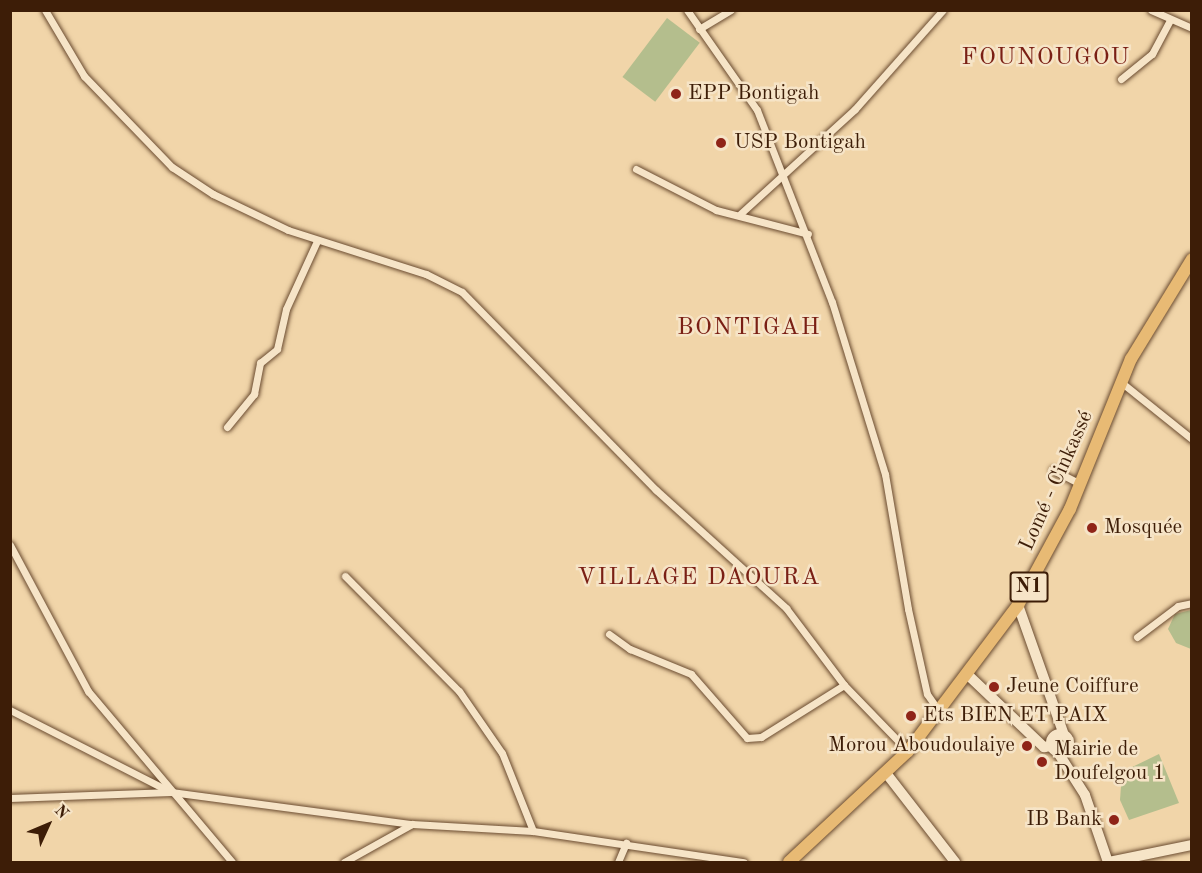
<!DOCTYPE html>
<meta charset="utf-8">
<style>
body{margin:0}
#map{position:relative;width:1202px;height:873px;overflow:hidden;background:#f1d5a9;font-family:"Old Standard TT",serif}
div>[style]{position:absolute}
.green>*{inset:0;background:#b4be8d;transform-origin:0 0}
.roads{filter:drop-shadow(0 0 2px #6a4b30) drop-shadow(0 0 2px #6a4b30)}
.street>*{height:7px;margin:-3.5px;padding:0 3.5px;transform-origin:3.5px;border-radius:3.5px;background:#f6e4c7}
.secondary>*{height:10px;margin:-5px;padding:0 5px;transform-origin:5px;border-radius:5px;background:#f6e4c7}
.secondary>.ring{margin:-5px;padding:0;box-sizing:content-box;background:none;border:10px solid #f6e4c7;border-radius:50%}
.highway>*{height:12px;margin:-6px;padding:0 6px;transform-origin:6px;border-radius:6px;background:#e8ba74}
.dots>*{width:16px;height:16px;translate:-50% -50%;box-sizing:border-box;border:3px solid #f6e4c7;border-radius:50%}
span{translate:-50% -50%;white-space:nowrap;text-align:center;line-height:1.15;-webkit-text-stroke:5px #f6e4c7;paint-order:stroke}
.shield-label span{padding:2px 4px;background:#f6e4c7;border:2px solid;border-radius:4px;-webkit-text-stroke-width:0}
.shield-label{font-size:20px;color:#3d1d07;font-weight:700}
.poi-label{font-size:21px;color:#3d1d07}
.left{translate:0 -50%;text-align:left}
.right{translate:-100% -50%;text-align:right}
.street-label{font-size:21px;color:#3d1d07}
.quarter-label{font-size:24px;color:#7a1f14;letter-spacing:1.5px}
.frame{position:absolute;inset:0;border:12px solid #3d1d07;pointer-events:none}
.north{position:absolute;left:18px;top:795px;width:60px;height:60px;-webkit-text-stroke:4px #f6e4c7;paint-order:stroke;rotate:46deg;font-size:16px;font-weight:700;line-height:24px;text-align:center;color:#3d1d07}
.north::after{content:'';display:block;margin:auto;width:21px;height:27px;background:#3d1d07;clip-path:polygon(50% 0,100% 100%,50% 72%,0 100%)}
</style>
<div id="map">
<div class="green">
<i style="left:667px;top:18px;width:41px;height:74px;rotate:37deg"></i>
<i style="clip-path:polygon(1191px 610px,1192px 610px,1191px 649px,1176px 643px,1168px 629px,1175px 614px)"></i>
<i style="clip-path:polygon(1159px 754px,1179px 803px,1129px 820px,1120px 800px,1122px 772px)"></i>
</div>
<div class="roads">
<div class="street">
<i style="left:45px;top:10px;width:77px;rotate:59.4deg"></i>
<i style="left:84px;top:76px;width:127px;rotate:46deg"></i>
<i style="left:172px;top:167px;width:49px;rotate:33.4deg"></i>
<i style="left:213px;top:194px;width:83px;rotate:25.6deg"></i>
<i style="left:288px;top:230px;width:145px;rotate:17.7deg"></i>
<i style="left:426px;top:274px;width:40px;rotate:26.6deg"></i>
<i style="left:462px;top:292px;width:277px;rotate:45.6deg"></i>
<i style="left:656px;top:490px;width:176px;rotate:42.2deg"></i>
<i style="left:786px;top:608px;width:96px;rotate:53deg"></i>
<i style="left:844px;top:685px;width:92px;rotate:45.9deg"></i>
<i style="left:687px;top:10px;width:122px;rotate:55deg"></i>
<i style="left:757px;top:110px;width:206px;rotate:68.7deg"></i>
<i style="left:832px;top:302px;width:180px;rotate:72.9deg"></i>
<i style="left:885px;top:474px;width:137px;rotate:80.3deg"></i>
<i style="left:908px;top:609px;width:87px;rotate:77.4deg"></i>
<i style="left:927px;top:694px;width:21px;rotate:55deg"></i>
<i style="left:1151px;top:10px;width:45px;rotate:23.7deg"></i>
<i style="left:699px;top:29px;width:37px;rotate:-31deg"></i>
<i style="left:1121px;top:79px;width:40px;rotate:-39deg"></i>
<i style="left:1152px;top:54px;width:38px;rotate:-62deg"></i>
<i style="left:636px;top:169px;width:90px;rotate:27.1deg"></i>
<i style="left:716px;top:210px;width:95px;rotate:14.6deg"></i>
<i style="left:739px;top:215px;width:157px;rotate:-42.4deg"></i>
<i style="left:855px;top:109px;width:132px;rotate:-48.4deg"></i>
<i style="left:1122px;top:383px;width:90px;rotate:38.7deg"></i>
<i style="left:227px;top:427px;width:43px;rotate:-50.7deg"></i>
<i style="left:254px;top:394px;width:32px;rotate:-79deg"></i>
<i style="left:260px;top:363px;width:22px;rotate:-39deg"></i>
<i style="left:277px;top:349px;width:41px;rotate:-77.3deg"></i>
<i style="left:286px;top:309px;width:75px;rotate:-65.5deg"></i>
<i style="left:1053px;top:470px;width:31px;rotate:27deg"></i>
<i style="left:10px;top:545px;width:166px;rotate:61.9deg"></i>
<i style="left:88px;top:691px;width:224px;rotate:49.9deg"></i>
<i style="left:345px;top:576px;width:162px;rotate:45.3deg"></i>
<i style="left:459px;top:691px;width:75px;rotate:55.3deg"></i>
<i style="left:502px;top:753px;width:84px;rotate:68.3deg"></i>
<i style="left:609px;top:634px;width:26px;rotate:36deg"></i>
<i style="left:630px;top:649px;width:66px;rotate:22.3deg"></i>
<i style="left:691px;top:674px;width:85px;rotate:48.8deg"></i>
<i style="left:747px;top:738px;width:14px;rotate:-4deg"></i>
<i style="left:761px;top:737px;width:98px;rotate:-32.1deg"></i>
<i style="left:1137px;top:637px;width:51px;rotate:-37.1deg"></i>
<i style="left:1178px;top:606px;width:14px;rotate:-12deg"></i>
<i style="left:10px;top:710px;width:178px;rotate:27deg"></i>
<i style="left:10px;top:798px;width:161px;rotate:-2.1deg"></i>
<i style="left:171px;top:792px;width:243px;rotate:7.6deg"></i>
<i style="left:412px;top:824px;width:121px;rotate:3.3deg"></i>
<i style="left:533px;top:831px;width:213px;rotate:8.4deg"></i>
<i style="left:344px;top:862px;width:78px;rotate:-29.2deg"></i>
<i style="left:618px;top:862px;width:21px;rotate:-67deg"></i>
</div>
<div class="secondary">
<i style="left:1018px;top:605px;width:138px;rotate:70.5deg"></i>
<i style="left:968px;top:675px;width:105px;rotate:43.5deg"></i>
<i style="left:1044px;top:747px;width:8px;rotate:-7deg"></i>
<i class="ring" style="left:1051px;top:734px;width:8px;height:8px"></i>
<i style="left:1057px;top:751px;width:52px;rotate:57.5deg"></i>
<i style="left:1085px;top:795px;width:71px;rotate:71.1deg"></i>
<i style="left:886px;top:773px;width:113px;rotate:52.2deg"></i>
<i style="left:1109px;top:862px;width:85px;rotate:-11.6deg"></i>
</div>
<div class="highway">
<i style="left:789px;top:862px;width:163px;rotate:-43deg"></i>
<i style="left:908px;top:751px;width:183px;rotate:-53deg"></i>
<i style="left:1018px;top:605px;width:109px;rotate:-61.6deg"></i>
<i style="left:1070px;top:509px;width:162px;rotate:-67.9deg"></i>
<i style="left:1131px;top:359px;width:117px;rotate:-58.6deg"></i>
</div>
</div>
<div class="dots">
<i style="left:676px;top:94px;background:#8f2418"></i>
<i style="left:721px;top:143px;background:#8f2418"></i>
<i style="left:1092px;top:528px;background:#8f2418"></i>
<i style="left:994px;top:687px;background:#8f2418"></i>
<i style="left:911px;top:716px;background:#8f2418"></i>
<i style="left:1027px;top:746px;background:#8f2418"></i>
<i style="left:1042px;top:762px;background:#8f2418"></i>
<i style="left:1114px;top:820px;background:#8f2418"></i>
</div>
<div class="shield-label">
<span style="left:1029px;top:587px">N1</span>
</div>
<div class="poi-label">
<span class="left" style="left:688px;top:94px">EPP Bontigah</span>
<span class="left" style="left:734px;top:143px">USP Bontigah</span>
<span class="left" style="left:1104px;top:528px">Mosquée</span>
<span class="left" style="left:1006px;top:687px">Jeune Coiffure</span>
<span class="left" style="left:923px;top:716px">Ets BIEN ET PAIX</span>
<span class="right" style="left:1015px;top:746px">Morou Aboudoulaiye</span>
<span class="left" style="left:1054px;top:762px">Mairie de<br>Doufelgou 1</span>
<span class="right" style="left:1102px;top:820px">IB Bank</span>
</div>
<div class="street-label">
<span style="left:1057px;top:481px;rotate:-66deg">Lomé - Cinkassé</span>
</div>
<div class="quarter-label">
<span style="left:1046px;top:59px">FOUNOUGOU</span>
<span style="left:749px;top:329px">BONTIGAH</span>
<span style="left:699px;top:579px">VILLAGE DAOURA</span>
</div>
<div class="frame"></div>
<div class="north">N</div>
</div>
